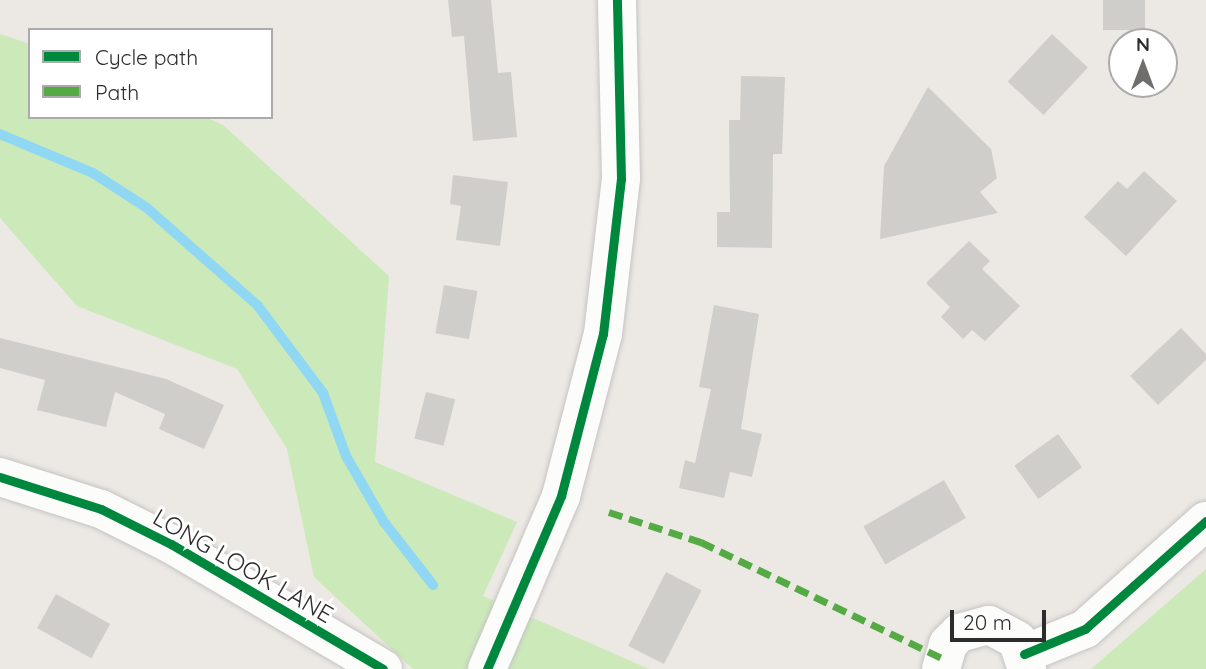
<!DOCTYPE html>
<style>
body{margin:0}
#map{position:relative;width:1206px;height:669px;overflow:hidden;background:#ece8e3;font-family:Quicksand,sans-serif}
div>[style]{position:absolute}
.green>*{inset:0;background:#cceab9}
.stream>*{height:10px;margin:-5px;padding:0 5px;transform-origin:5px;border-radius:5px;background:#90d7f4}
.building>*{inset:0;background:#d0ceca;transform-origin:0 0}
.roads{filter:drop-shadow(0 0 2px #c5c4c4) drop-shadow(0 0 2px #c5c4c4)}
.minor>*{height:38px;margin:-19px;padding:0 19px;transform-origin:19px;border-radius:19px;background:#fcfcfb}
.quiet>*{height:7px;margin-top:-3.5px;transform-origin:0;background:repeating-linear-gradient(90deg,#54ab44 0 14px,transparent 0 21px)}
.cycleway>*{height:9px;margin:-4.5px;padding:0 4.5px;transform-origin:4.5px;border-radius:4.5px;background:#00873e}
span{translate:-50% -50%;white-space:nowrap;text-align:center;line-height:1.15;-webkit-text-stroke:6px #fff;paint-order:stroke}
.street-label{font-size:24px;color:#2d2d2d}
.legend{position:absolute;left:28px;top:28px;width:245px;height:91px;box-sizing:border-box;background:#fff;border:2px solid #ababab;margin:0;padding:9px 12px;list-style:none;font-size:21px;color:#2d2d2d}
.legend li{display:flex;align-items:center;gap:14px;height:35px}
.legend b{width:35px;border:2px solid #ababab}
.north{position:absolute;left:1108px;top:28px;width:70px;height:70px;box-sizing:border-box;background:#fff;border:2px solid #ababab;border-radius:50%;rotate:0deg;font-size:19px;font-weight:700;line-height:28px;text-align:center;color:#2d2d2d}
.north::after{content:'';display:block;margin:auto;width:24px;height:32px;background:#706e6d;clip-path:polygon(50% 0,100% 100%,50% 72%,0 100%)}
.scale{position:absolute;left:950px;top:610px;width:96px;height:32px;box-sizing:border-box;border:4px solid #2d2d2d;border-top:0;padding-left:9px;font-size:21px;line-height:24px;white-space:nowrap;color:#2d2d2d;-webkit-text-stroke:5px #fff;paint-order:stroke}
</style>
<div id="map">
<div class="green">
<i style="clip-path:polygon(0 34px,30px 44px,30px 117px,205px 117px,223px 125px,389px 276px,375px 462px,517px 522px,483px 596px,649px 669px,413px 669px,314px 577px,287px 449px,237px 369px,77px 306px,0 218px)"></i>
<i style="clip-path:polygon(1206px 569px,1206px 669px,1091px 669px)"></i>
</div>
<div class="stream">
<i style="left:0;top:134px;width:101px;rotate:22.8deg"></i>
<i style="left:93px;top:173px;width:64px;rotate:32.9deg"></i>
<i style="left:147px;top:208px;width:148px;rotate:41.4deg"></i>
<i style="left:258px;top:306px;width:109px;rotate:53.2deg"></i>
<i style="left:323px;top:393px;width:67px;rotate:69.9deg"></i>
<i style="left:346px;top:456px;width:76px;rotate:60.1deg"></i>
<i style="left:384px;top:522px;width:80px;rotate:52.1deg"></i>
</div>
<div class="building">
<i style="clip-path:polygon(448px 0,491px 0,498px 73px,511px 72px,517px 137px,473px 141px,464px 36px,452px 37px)"></i>
<i style="left:1103px;top:0;width:42px;height:30px"></i>
<i style="left:1052px;top:34px;width:49px;height:65px;rotate:43deg"></i>
<i style="clip-path:polygon(741px 76px,785px 77px,782px 154px,773px 154px,772px 248px,717px 247px,717px 212px,730px 212px,729px 120px,740px 120px)"></i>
<i style="clip-path:polygon(928px 87px,991px 149px,997px 178px,980px 192px,998px 213px,880px 239px,884px 166px)"></i>
<i style="clip-path:polygon(1144px 171px,1177px 201px,1126px 256px,1084px 217px,1118px 181px,1127px 189px)"></i>
<i style="clip-path:polygon(453px 175px,508px 182px,500px 246px,456px 240px,461px 206px,450px 204px)"></i>
<i style="clip-path:polygon(969px 241px,990px 261px,982px 269px,1020px 306px,985px 341px,972px 330px,963px 339px,941px 317px,950px 307px,926px 283px)"></i>
<i style="left:444px;top:285px;width:34px;height:49px;rotate:10deg"></i>
<i style="clip-path:polygon(714px 305px,759px 314px,741px 429px,762px 434px,752px 477px,730px 472px,724px 498px,679px 488px,685px 460px,695px 463px,711px 389px,699px 387px)"></i>
<i style="clip-path:polygon(1181px 328px,1206px 354px,1206px 360px,1158px 405px,1130px 376px)"></i>
<i style="clip-path:polygon(0 338px,166px 379px,224px 405px,204px 449px,159px 429px,165px 414px,115px 392px,106px 427px,37px 410px,45px 380px,0 368px)"></i>
<i style="left:426px;top:392px;width:30px;height:48px;rotate:14deg"></i>
<i style="left:1058px;top:434px;width:41px;height:54px;rotate:54deg"></i>
<i style="left:944px;top:480px;width:44px;height:93px;rotate:60deg"></i>
<i style="left:666px;top:572px;width:40px;height:83px;rotate:27deg"></i>
<i style="left:56px;top:594px;width:62px;height:39px;rotate:29deg"></i>
</div>
<div class="roads">
<div class="minor">
<i style="left:0;top:477px;width:106px;rotate:17.6deg"></i>
<i style="left:101px;top:509px;width:78px;rotate:26.6deg"></i>
<i style="left:171px;top:544px;width:246px;rotate:30.5deg"></i>
<i style="left:1024px;top:654px;width:66px;rotate:-22.3deg"></i>
<i style="left:1085px;top:629px;width:162px;rotate:-41.8deg"></i>
<i style="left:487px;top:669px;width:188px;rotate:-66.8deg"></i>
<i style="left:561px;top:496px;width:167px;rotate:-75.5deg"></i>
<i style="left:603px;top:334px;width:156px;rotate:-83.4deg"></i>
<i style="left:621px;top:179px;width:179px;rotate:-91.3deg"></i>
<i style="left:941px;top:669px;width:26px;rotate:-74deg"></i>
<i style="left:948px;top:644px;width:16px;rotate:-45deg"></i>
<i style="left:959px;top:633px;width:31px;rotate:-15deg"></i>
<i style="left:989px;top:625px;width:32px;rotate:28deg"></i>
<i style="left:1017px;top:640px;width:31px;rotate:71deg"></i>
</div>
</div>
<div class="quiet">
<i style="left:609px;top:512px;width:97px;rotate:18.1deg"></i>
<i style="left:701px;top:542px;width:267px;rotate:25.7deg"></i>
</div>
<div class="cycleway">
<i style="left:0;top:477px;width:106px;rotate:17.6deg"></i>
<i style="left:101px;top:509px;width:78px;rotate:26.6deg"></i>
<i style="left:171px;top:544px;width:246px;rotate:30.5deg"></i>
<i style="left:1024px;top:654px;width:66px;rotate:-22.3deg"></i>
<i style="left:1085px;top:629px;width:162px;rotate:-41.8deg"></i>
<i style="left:487px;top:669px;width:188px;rotate:-66.8deg"></i>
<i style="left:561px;top:496px;width:167px;rotate:-75.5deg"></i>
<i style="left:603px;top:334px;width:156px;rotate:-83.4deg"></i>
<i style="left:621px;top:179px;width:179px;rotate:-91.3deg"></i>
</div>
<div class="street-label">
<span style="left:243px;top:566px;rotate:30deg">LONG LOOK LANE</span>
</div>
<ul class="legend">
<li><b style="height:9px;background:#00873e"></b>Cycle path</li>
<li><b style="height:9px;background:#54ab44"></b>Path</li>
</ul>
<div class="north">N</div>
<div class="scale">20 m</div>
</div>
